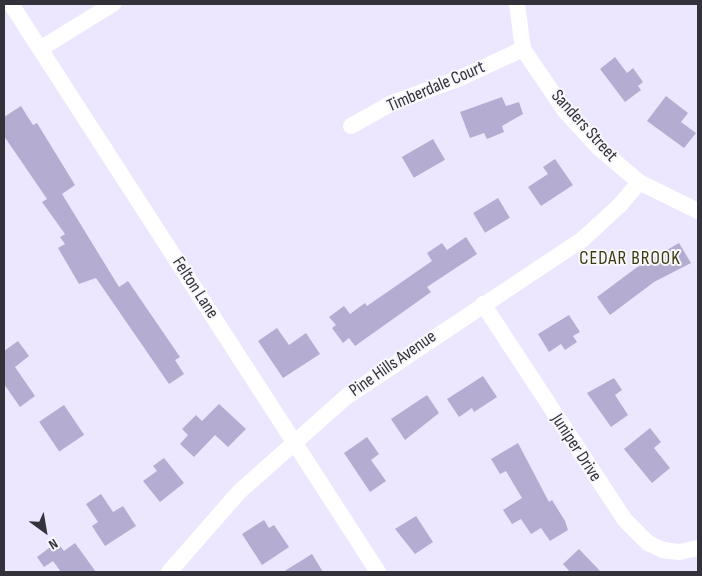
<!DOCTYPE html>
<style>
body{margin:0}
#map{position:relative;width:702px;height:576px;overflow:hidden;background:#ece7ff;font-family:"Sofia Sans Condensed",sans-serif}
div>[style]{position:absolute}
.building>*{inset:0;background:#b5acd2;transform-origin:0 0}
.street>*{height:16px;margin:-8px;padding:0 8px;transform-origin:8px;border-radius:8px;background:#fff}
span{translate:-50% -50%;white-space:nowrap;text-align:center;line-height:1.15;-webkit-text-stroke:4px #f8f7fc;paint-order:stroke}
.street-label{font-size:18px;color:#33313a}
.neighbourhood-label{font-size:19px;color:#3d390f;letter-spacing:1px}
.frame{position:absolute;inset:0;border:5px solid #33313a;pointer-events:none}
.north{position:absolute;left:20px;top:506px;width:50px;height:50px;-webkit-text-stroke:4px #f8f7fc;paint-order:stroke;rotate:148deg;font-size:14px;font-weight:700;line-height:20px;text-align:center;color:#33313a}
.north::after{content:'';display:block;margin:auto;width:18px;height:22px;background:#33313a;clip-path:polygon(50% 0,100% 100%,50% 72%,0 100%)}
</style>
<div id="map">
<div class="building">
<i style="clip-path:polygon(615px 57px,627px 73px,633px 68px,643px 82px,638px 86px,641px 90px,625px 102px,600px 69px)"></i>
<i style="clip-path:polygon(666px 96px,688px 113px,681px 122px,696px 133px,684px 148px,647px 121px)"></i>
<i style="clip-path:polygon(502px 97px,506px 106px,519px 102px,523px 114px,502px 126px,504px 132px,487px 139px,484px 133px,470px 138px,460px 112px)"></i>
<i style="clip-path:polygon(21px 106px,33px 125px,37px 123px,75px 185px,62px 194px,119px 287px,128px 281px,180px 357px,175px 360px,184px 374px,169px 384px,96px 278px,79px 284px,58px 248px,65px 244px,60px 237px,65px 234px,42px 202px,47px 199px,4px 136px,4px 117px)"></i>
<i style="left:433px;top:139px;width:24px;height:36px;rotate:60deg"></i>
<i style="clip-path:polygon(555px 159px,573px 185px,541px 206px,528px 187px,548px 174px,543px 167px)"></i>
<i style="left:498px;top:198px;width:23px;height:29px;rotate:59deg"></i>
<i style="clip-path:polygon(466px 237px,477px 254px,427px 287px,431px 292px,355px 346px,349px 338px,343px 343px,332px 328px,336px 325px,329px 317px,344px 306px,350px 314px,365px 303px,367px 306px,432px 261px,427px 253px,442px 243px,447px 250px)"></i>
<i style="clip-path:polygon(679px 243px,691px 263px,654px 282px,610px 315px,597px 297px,636px 268px)"></i>
<i style="clip-path:polygon(569px 315px,580px 332px,573px 336px,577px 342px,565px 350px,561px 344px,549px 352px,538px 334px)"></i>
<i style="clip-path:polygon(277px 328px,289px 345px,306px 333px,320px 354px,283px 378px,258px 341px)"></i>
<i style="clip-path:polygon(18px 341px,29px 356px,15px 367px,35px 396px,20px 407px,4px 384px,4px 351px)"></i>
<i style="clip-path:polygon(483px 376px,497px 397px,474px 412px,472px 408px,459px 417px,447px 399px)"></i>
<i style="clip-path:polygon(614px 378px,622px 390px,615px 395px,628px 415px,611px 427px,587px 393px)"></i>
<i style="clip-path:polygon(427px 395px,439px 413px,405px 440px,391px 419px)"></i>
<i style="clip-path:polygon(219px 404px,246px 429px,228px 447px,215px 435px,194px 457px,180px 444px,188px 435px,182px 429px,196px 415px,202px 421px)"></i>
<i style="left:64px;top:405px;width:36px;height:30px;rotate:56deg"></i>
<i style="clip-path:polygon(650px 428px,661px 442px,654px 448px,670px 468px,652px 483px,624px 449px)"></i>
<i style="clip-path:polygon(367px 437px,379px 454px,371px 460px,386px 481px,370px 492px,344px 453px)"></i>
<i style="clip-path:polygon(518px 443px,549px 502px,552px 500px,565px 521px,568px 530px,550px 541px,541px 528px,531px 534px,521px 519px,512px 524px,503px 510px,522px 498px,506px 471px,500px 474px,491px 459px)"></i>
<i style="clip-path:polygon(164px 458px,184px 483px,160px 502px,143px 481px,157px 471px,153px 466px)"></i>
<i style="clip-path:polygon(101px 494px,113px 512px,123px 506px,136px 526px,105px 546px,92px 526px,98px 522px,86px 504px)"></i>
<i style="clip-path:polygon(416px 516px,433px 542px,415px 554px,395px 529px)"></i>
<i style="clip-path:polygon(264px 520px,269px 528px,274px 525px,289px 547px,262px 565px,242px 534px)"></i>
<i style="clip-path:polygon(57px 542px,64px 551px,75px 543px,96px 572px,61px 572px,53px 561px,44px 567px,37px 557px)"></i>
<i style="clip-path:polygon(579px 549px,601px 572px,570px 572px,563px 564px)"></i>
<i style="clip-path:polygon(312px 554px,323px 572px,283px 572px)"></i>
</div>
<div class="street">
<i style="left:11px;top:4px;width:676px;rotate:57.13deg"></i>
<i style="left:517px;top:4px;width:45px;rotate:82.4deg"></i>
<i style="left:523px;top:49px;width:75px;rotate:55.9deg"></i>
<i style="left:565px;top:111px;width:50px;rotate:47.4deg"></i>
<i style="left:599px;top:148px;width:52px;rotate:40.4deg"></i>
<i style="left:639px;top:182px;width:66px;rotate:26.2deg"></i>
<i style="left:40px;top:49px;width:86px;rotate:-31.7deg"></i>
<i style="left:351px;top:126px;width:47px;rotate:-29.3deg"></i>
<i style="left:392px;top:103px;width:70px;rotate:-20deg"></i>
<i style="left:458px;top:79px;width:72px;rotate:-24.8deg"></i>
<i style="left:483px;top:304px;width:257px;rotate:56.7deg"></i>
<i style="left:624px;top:519px;width:34px;rotate:45deg"></i>
<i style="left:648px;top:543px;width:17px;rotate:25deg"></i>
<i style="left:663px;top:550px;width:16px;rotate:7deg"></i>
<i style="left:679px;top:552px;width:19px;rotate:-12deg"></i>
<i style="left:169px;top:572px;width:106px;rotate:-48.8deg"></i>
<i style="left:239px;top:492px;width:143px;rotate:-41.6deg"></i>
<i style="left:346px;top:397px;width:285px;rotate:-33.7deg"></i>
<i style="left:583px;top:239px;width:50px;rotate:-42.6deg"></i>
<i style="left:620px;top:205px;width:30px;rotate:-50deg"></i>
</div>
<div class="street-label">
<span style="left:436px;top:87px;rotate:-23deg">Timberdale Court</span>
<span style="left:584px;top:126px;rotate:48deg">Sanders Street</span>
<span style="left:195px;top:288px;rotate:57deg">Felton Lane</span>
<span style="left:393px;top:364px;rotate:-35deg">Pine Hills Avenue</span>
<span style="left:576px;top:448px;rotate:57deg">Juniper Drive</span>
</div>
<div class="neighbourhood-label">
<span style="left:630px;top:259px">CEDAR BROOK</span>
</div>
<div class="frame"></div>
<div class="north">N</div>
</div>
